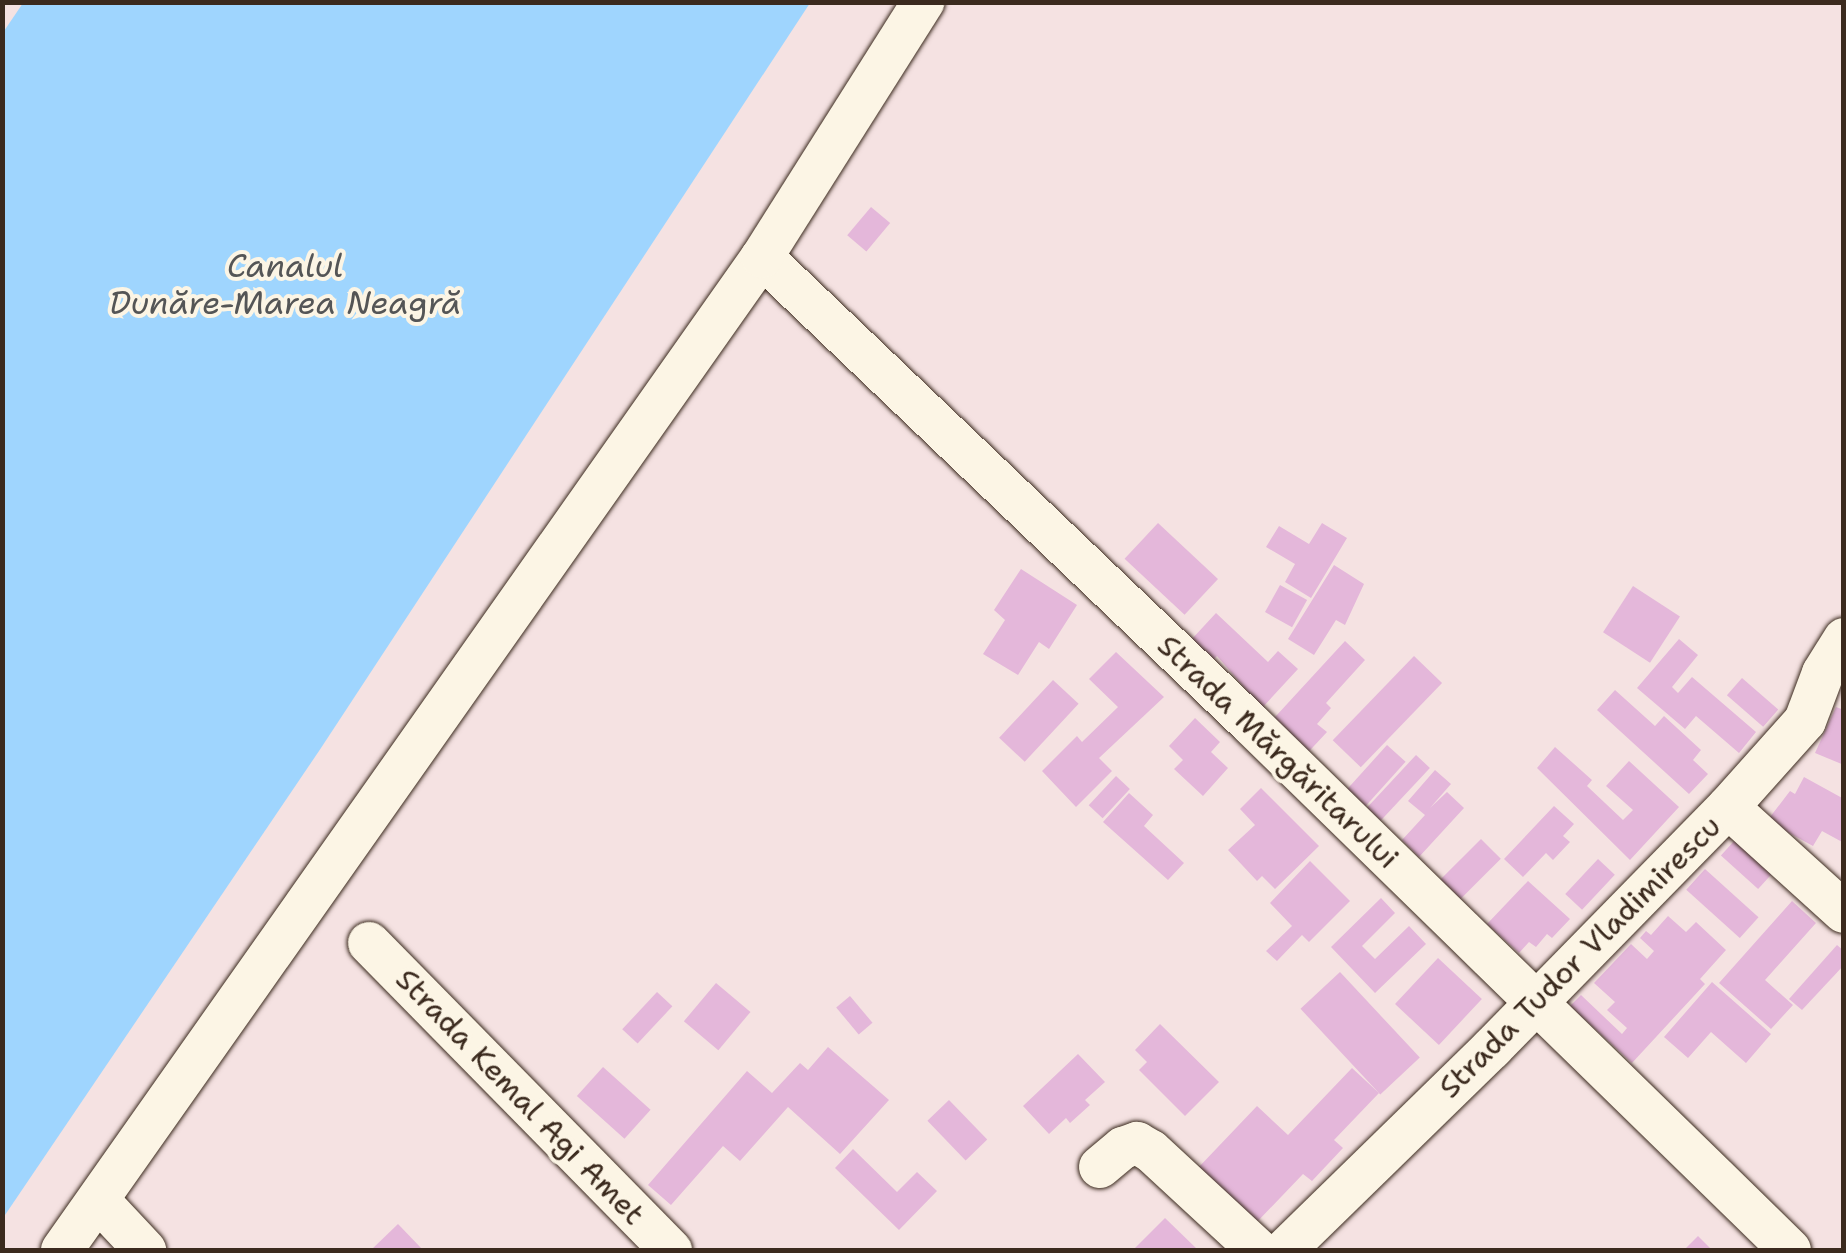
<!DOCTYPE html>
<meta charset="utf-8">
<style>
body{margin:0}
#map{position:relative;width:1846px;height:1253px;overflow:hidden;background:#f5e2e2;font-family:"Shantell Sans",sans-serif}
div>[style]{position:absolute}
.water>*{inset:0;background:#9fd5fe}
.building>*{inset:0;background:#e4b7da;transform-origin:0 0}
.roads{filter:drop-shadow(0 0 2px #3b2a1e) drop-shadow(0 0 2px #3b2a1e)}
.minor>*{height:42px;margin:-21px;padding:0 21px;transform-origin:21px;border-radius:21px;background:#fcf5e5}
span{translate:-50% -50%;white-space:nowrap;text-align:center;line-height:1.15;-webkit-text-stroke:8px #fcf5e5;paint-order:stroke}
.street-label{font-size:30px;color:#3b2a1e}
.water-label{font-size:32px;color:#545556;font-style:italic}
.frame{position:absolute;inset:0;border:5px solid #3b2a1e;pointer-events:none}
</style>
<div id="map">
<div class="water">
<i style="clip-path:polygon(23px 3px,810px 3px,321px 748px,3px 1218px,2px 34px)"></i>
</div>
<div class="building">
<i style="left:871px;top:207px;width:25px;height:37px;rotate:40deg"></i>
<i style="left:1158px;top:523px;width:82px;height:49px;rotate:43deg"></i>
<i style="clip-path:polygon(1322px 523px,1347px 538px,1311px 598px,1285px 582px,1295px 564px,1266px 547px,1279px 526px,1309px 544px)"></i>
<i style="clip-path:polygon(1334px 565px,1364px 584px,1345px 625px,1336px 620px,1314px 655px,1288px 639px)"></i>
<i style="clip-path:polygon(1021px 569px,1077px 605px,1049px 649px,1039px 642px,1018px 675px,983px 654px,1005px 620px,994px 610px)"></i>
<i style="left:1280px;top:585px;width:31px;height:31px;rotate:29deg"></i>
<i style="left:1633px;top:586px;width:56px;height:55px;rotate:33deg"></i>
<i style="clip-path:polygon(1216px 613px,1268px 662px,1278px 651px,1298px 669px,1262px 708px,1217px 656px,1213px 660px,1191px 640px)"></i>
<i style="clip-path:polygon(1679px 639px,1698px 655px,1672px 687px,1678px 693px,1692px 677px,1756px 732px,1739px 753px,1696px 716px,1685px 729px,1637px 688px)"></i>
<i style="clip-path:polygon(1345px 641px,1365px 660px,1326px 703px,1331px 708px,1317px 724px,1327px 732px,1300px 761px,1265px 728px)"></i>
<i style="clip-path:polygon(1116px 652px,1164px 697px,1099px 758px,1112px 771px,1076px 807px,1042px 771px,1077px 736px,1082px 742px,1118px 707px,1089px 679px)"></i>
<i style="left:1414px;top:656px;width:39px;height:117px;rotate:44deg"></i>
<i style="left:1742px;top:678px;width:48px;height:23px;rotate:41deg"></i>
<i style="left:1053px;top:680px;width:35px;height:79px;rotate:43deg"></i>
<i style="clip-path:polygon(1615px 690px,1655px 726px,1664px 716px,1701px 750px,1693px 760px,1708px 774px,1689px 794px,1597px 710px)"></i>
<i style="clip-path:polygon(1836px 707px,1844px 710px,1844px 765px,1815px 753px)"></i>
<i style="clip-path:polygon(1195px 718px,1220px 742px,1211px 752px,1228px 768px,1203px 796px,1174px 769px,1183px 760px,1169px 746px)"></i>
<i style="left:1387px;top:745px;width:25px;height:62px;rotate:42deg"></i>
<i style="clip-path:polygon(1555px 747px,1592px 780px,1587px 786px,1623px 820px,1633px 810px,1606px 786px,1629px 761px,1679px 807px,1630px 860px,1537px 768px)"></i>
<i style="left:1416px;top:755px;width:19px;height:72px;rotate:43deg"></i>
<i style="clip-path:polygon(1435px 770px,1451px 784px,1430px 808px,1447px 792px,1464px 808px,1419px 857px,1402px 840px,1425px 815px,1408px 801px)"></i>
<i style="left:1116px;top:776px;width:19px;height:40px;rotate:43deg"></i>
<i style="clip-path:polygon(1804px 777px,1844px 799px,1844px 843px,1822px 831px,1813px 846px,1767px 821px,1790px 791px,1795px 794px)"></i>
<i style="clip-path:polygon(1261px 788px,1319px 846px,1275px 889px,1262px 876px,1257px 881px,1228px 850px,1255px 825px,1240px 809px)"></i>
<i style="clip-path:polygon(1129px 793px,1153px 815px,1144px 826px,1184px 863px,1168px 880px,1103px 822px)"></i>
<i style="clip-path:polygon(1554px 806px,1574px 824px,1563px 836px,1570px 842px,1553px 860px,1546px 853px,1523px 877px,1504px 859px)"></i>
<i style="left:1481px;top:839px;width:28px;height:57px;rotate:45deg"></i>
<i style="left:1735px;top:840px;width:50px;height:21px;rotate:42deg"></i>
<i style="left:1598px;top:859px;width:23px;height:48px;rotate:43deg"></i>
<i style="clip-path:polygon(1310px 861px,1350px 901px,1309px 942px,1302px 935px,1277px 961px,1266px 951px,1292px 926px,1270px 903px)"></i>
<i style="left:1705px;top:869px;width:72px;height:28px;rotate:42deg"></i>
<i style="clip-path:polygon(1528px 881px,1570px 919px,1552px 938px,1547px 934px,1536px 947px,1529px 942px,1519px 953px,1487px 924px)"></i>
<i style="clip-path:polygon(1381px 898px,1395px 913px,1362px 946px,1375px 959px,1409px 926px,1426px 944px,1375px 993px,1331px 947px)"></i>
<i style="clip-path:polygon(1792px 901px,1816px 923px,1765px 980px,1793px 1005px,1771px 1029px,1719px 983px)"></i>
<i style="clip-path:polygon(1668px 916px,1686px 932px,1696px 922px,1726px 950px,1700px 979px,1705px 984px,1632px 1063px,1570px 1006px,1581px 995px,1622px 1034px,1627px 1028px,1607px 1010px,1615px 1002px,1594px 983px,1631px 944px,1647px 959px,1654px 951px,1640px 938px,1646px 931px,1651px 935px)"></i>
<i style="clip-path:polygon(1837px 945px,1844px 951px,1844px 965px,1802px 1010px,1789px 999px)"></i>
<i style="left:1438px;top:958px;width:60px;height:63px;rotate:43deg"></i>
<i style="left:1340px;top:972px;width:117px;height:54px;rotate:47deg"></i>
<i style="clip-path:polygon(1712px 982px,1771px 1034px,1746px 1063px,1711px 1032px,1688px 1058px,1664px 1037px)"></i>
<i style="left:716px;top:983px;width:45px;height:50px;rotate:40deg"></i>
<i style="left:657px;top:992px;width:21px;height:51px;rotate:43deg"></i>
<i style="left:850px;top:996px;width:35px;height:18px;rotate:50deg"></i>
<i style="clip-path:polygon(1160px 1024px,1219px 1082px,1185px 1116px,1139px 1070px,1147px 1062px,1135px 1050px)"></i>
<i style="clip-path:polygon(828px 1047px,889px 1100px,840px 1154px,788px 1107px,740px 1161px,723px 1146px,671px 1205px,648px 1185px,747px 1071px,772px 1093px,800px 1063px,808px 1070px)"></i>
<i style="clip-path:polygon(1078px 1054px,1105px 1082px,1085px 1100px,1090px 1105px,1070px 1123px,1066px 1118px,1049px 1134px,1023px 1106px)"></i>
<i style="left:603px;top:1067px;width:64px;height:39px;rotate:42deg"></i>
<i style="clip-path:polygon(1352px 1068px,1379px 1093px,1334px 1140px,1343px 1148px,1312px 1181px,1303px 1174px,1255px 1224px,1197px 1169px,1257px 1106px,1288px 1135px)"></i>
<i style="left:949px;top:1100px;width:55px;height:30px;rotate:46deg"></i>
<i style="clip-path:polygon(853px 1149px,897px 1192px,917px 1172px,937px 1191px,899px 1230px,835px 1168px)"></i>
<i style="clip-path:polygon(1165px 1218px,1198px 1250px,1133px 1250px)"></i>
<i style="clip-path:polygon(398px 1224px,423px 1250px,371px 1250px)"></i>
<i style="clip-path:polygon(1698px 1236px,1712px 1250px,1684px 1250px)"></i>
</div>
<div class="roads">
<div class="minor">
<i style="left:762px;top:257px;width:676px;rotate:43.68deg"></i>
<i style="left:1251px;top:724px;width:753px;rotate:44.3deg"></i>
<i style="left:1728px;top:807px;width:156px;rotate:42.2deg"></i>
<i style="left:369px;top:943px;width:431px;rotate:45.5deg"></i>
<i style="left:1100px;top:1167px;width:30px;rotate:-40deg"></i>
<i style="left:1123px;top:1148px;width:15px;rotate:-20deg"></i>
<i style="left:1137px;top:1143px;width:16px;rotate:30deg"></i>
<i style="left:1151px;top:1151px;width:146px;rotate:42.8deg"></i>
<i style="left:98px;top:1200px;width:69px;rotate:46.8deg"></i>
<i style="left:62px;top:1250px;width:1215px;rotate:-54.82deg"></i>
<i style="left:762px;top:257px;width:302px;rotate:-57.7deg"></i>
<i style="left:1285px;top:1250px;width:289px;rotate:-44.3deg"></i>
<i style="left:1492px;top:1048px;width:337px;rotate:-45.6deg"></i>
<i style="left:1728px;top:807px;width:115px;rotate:-48.2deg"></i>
<i style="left:1805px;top:721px;width:51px;rotate:-69.4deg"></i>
<i style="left:1823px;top:673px;width:40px;rotate:-58deg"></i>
</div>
</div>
<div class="street-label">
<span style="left:1278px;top:752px;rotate:44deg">Strada Mărgăritarului</span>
<span style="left:1580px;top:957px;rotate:-45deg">Strada Tudor Vladimirescu</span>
<span style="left:520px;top:1097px;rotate:46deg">Strada Kemal Agi Amet</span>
</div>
<div class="water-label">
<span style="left:285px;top:285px">Canalul<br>Dunăre-Marea Neagră</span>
</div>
<div class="frame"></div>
</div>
